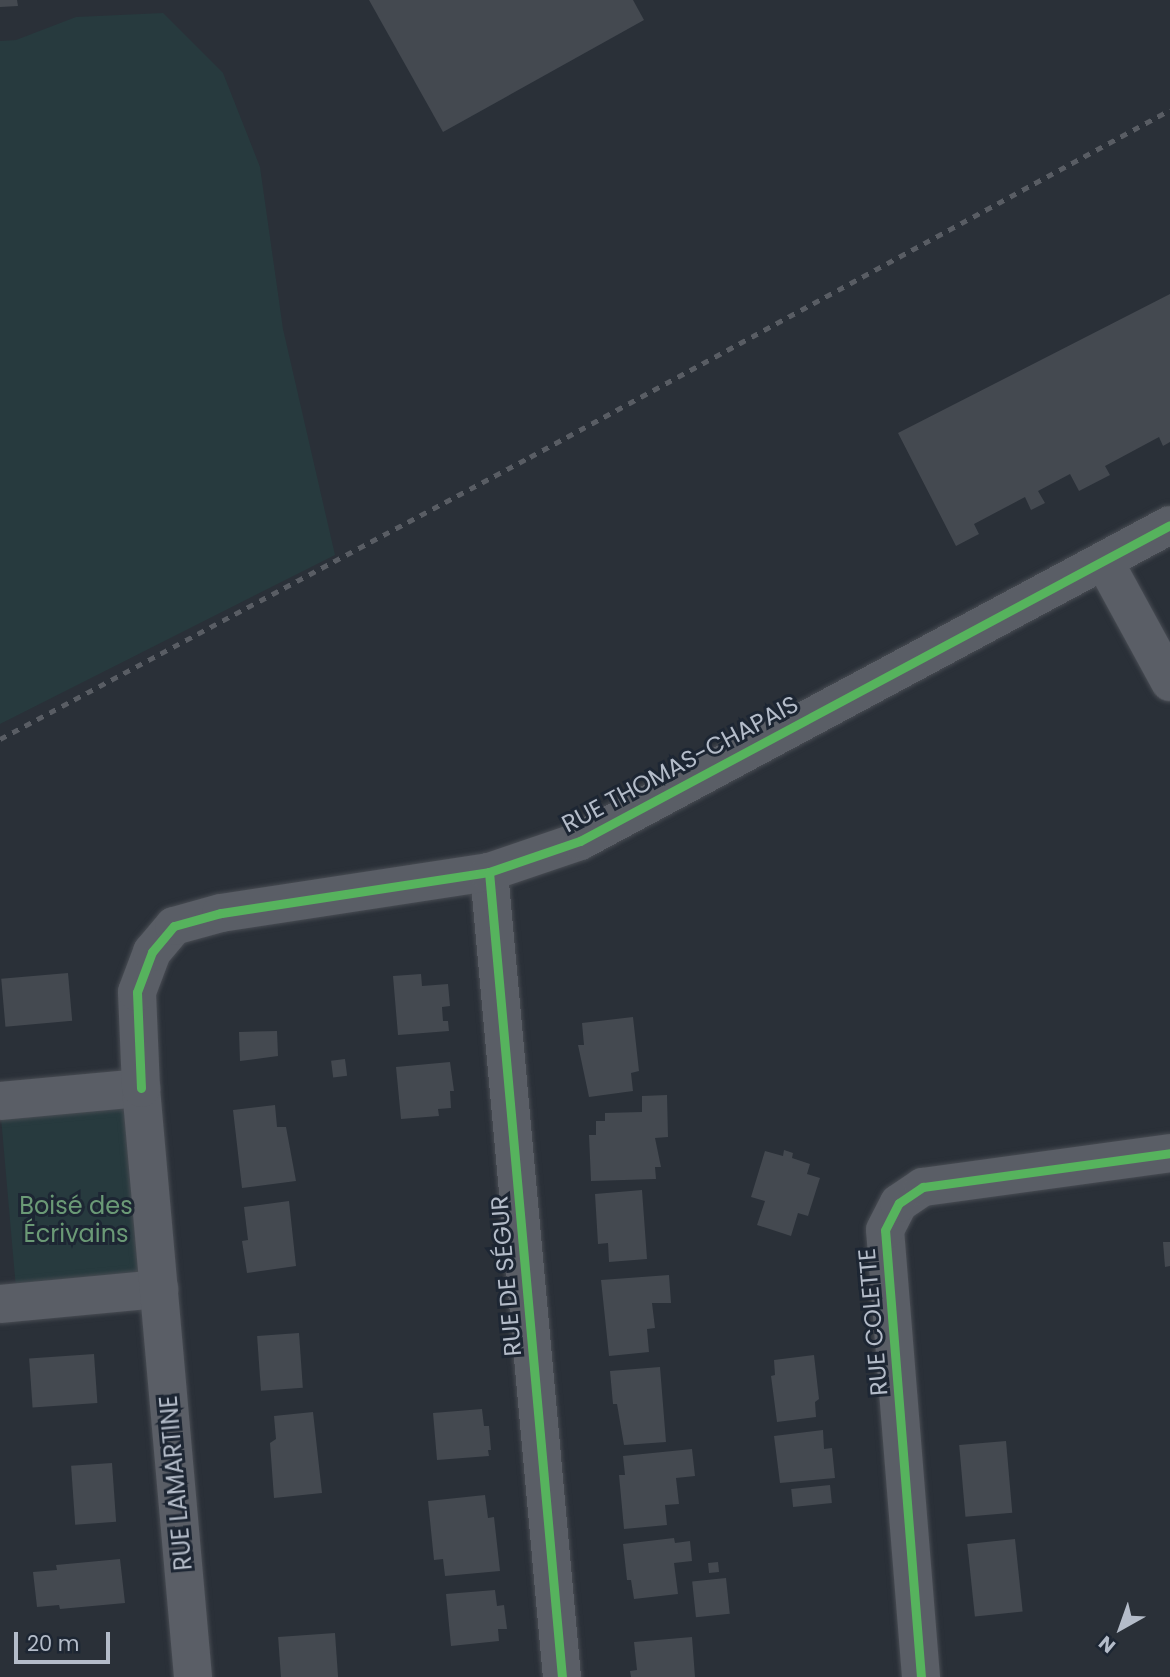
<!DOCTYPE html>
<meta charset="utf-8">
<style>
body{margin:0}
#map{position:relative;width:1170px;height:1677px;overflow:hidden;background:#2a3038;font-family:Poppins,sans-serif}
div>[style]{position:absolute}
.green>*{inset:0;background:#273a3e;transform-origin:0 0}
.building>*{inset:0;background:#444950;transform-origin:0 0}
.roads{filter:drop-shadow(0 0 2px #484c53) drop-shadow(0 0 2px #484c53)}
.minor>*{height:38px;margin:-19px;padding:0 19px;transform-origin:19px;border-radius:19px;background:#5a5e66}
.rail>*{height:5px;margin-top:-2.5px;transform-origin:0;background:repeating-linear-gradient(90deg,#595d64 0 7px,transparent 0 14px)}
.cycleway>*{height:9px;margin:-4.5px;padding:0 4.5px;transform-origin:4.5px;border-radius:4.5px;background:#56b35d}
span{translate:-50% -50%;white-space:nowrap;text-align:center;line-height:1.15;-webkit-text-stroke:6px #1d2633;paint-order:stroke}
.street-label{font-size:24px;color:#b4bcc9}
.park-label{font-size:24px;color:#6b9a76}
.north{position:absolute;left:1086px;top:1593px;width:70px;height:70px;-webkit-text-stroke:5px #1d2633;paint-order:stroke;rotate:220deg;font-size:19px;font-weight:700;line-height:28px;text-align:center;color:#b4bcc9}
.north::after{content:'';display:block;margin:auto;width:24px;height:32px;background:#b4bcc9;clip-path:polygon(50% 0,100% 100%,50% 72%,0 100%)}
.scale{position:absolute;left:14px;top:1632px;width:96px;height:32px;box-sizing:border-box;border:4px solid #b4bcc9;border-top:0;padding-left:9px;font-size:21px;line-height:24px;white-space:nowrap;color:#b4bcc9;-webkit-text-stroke:5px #1d2633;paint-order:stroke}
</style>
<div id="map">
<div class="green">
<i style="clip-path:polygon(163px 13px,223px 73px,260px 167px,283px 329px,335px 555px,0 724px,0 41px,16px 40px,76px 17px)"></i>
<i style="left:141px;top:1088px;width:202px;height:142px;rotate:85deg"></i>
</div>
<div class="building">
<i style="clip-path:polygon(0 0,17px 0,18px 6px,0 7px)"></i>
<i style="clip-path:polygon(369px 0,633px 0,644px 20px,443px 132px)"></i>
<i style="clip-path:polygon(1170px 294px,1170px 442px,1163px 446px,1159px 437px,1105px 466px,1110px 475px,1079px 491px,1070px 474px,1038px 491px,1045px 503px,1031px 510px,1025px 497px,974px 524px,979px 534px,956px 546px,898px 433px)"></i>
<i style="left:68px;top:973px;width:48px;height:67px;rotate:85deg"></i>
<i style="clip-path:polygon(421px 974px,422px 986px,448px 984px,450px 1006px,442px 1007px,443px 1021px,448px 1021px,449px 1031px,398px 1035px,393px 976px)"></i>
<i style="clip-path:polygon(633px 1017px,639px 1071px,631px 1073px,633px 1091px,589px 1097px,578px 1045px,584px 1045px,582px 1023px)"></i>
<i style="clip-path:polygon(277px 1031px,278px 1056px,240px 1061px,239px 1032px)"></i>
<i style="left:345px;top:1059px;width:17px;height:14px;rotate:83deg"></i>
<i style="clip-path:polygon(450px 1062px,454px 1091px,450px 1091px,451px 1108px,438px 1109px,439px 1116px,401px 1119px,396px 1067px)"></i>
<i style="clip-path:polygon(667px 1095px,668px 1137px,655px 1138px,661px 1167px,655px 1167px,656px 1179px,591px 1181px,589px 1135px,596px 1135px,596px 1121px,605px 1121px,605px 1113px,642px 1112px,642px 1096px)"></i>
<i style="clip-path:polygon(275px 1105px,277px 1127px,286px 1127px,296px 1181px,242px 1188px,233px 1110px)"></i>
<i style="clip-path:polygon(784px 1150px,793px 1153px,792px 1158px,810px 1164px,807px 1174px,820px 1178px,808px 1216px,798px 1213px,791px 1236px,757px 1225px,765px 1201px,751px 1197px,765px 1151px,783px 1156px)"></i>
<i style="clip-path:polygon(642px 1190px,647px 1259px,609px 1262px,608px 1243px,598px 1244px,595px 1194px)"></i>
<i style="clip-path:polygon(289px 1201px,296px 1266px,247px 1273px,242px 1241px,248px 1240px,244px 1207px)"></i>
<i style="clip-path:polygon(1163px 1242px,1170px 1242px,1170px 1266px,1165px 1267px)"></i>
<i style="clip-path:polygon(669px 1275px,671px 1303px,652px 1303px,655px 1328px,647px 1329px,649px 1352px,609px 1356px,601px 1280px)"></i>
<i style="left:299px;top:1333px;width:55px;height:42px;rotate:86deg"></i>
<i style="left:94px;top:1354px;width:49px;height:65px;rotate:86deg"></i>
<i style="clip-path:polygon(814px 1355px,819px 1399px,815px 1402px,816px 1417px,777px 1422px,771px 1376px,775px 1375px,774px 1360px)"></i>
<i style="clip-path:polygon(660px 1367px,666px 1442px,624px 1445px,617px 1404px,613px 1404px,610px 1371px)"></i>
<i style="clip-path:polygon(482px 1409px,484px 1426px,489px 1426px,491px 1450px,488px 1450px,489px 1456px,437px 1460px,433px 1413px)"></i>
<i style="clip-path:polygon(313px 1412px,322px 1493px,274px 1498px,270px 1443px,276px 1439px,274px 1416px)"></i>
<i style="clip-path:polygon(823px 1430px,824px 1449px,832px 1448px,835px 1478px,780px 1483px,774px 1436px)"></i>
<i style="left:1006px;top:1441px;width:72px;height:47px;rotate:85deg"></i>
<i style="clip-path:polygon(692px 1449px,695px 1476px,676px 1478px,679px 1504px,665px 1505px,667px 1525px,624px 1529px,619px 1475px,625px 1475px,623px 1456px)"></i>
<i style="left:112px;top:1463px;width:59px;height:41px;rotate:86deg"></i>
<i style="left:830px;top:1485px;width:18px;height:39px;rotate:84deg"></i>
<i style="clip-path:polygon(485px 1495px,488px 1518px,494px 1517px,500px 1571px,445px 1576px,443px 1559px,434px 1560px,428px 1501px)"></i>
<i style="clip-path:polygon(674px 1538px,675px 1543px,690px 1541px,692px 1561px,674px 1563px,678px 1594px,634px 1599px,631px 1580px,627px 1580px,623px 1544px)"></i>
<i style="left:1015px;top:1539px;width:73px;height:48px;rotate:84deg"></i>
<i style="clip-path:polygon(120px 1559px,125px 1603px,60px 1609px,59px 1605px,37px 1607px,33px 1572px,57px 1570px,56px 1565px)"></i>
<i style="left:718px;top:1562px;width:10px;height:10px;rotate:84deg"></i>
<i style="left:726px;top:1578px;width:36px;height:34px;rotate:84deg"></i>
<i style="clip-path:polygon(495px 1590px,497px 1606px,504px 1605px,507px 1629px,498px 1629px,499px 1641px,451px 1646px,446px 1594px)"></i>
<i style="left:335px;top:1633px;width:44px;height:57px;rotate:86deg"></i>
<i style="clip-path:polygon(692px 1637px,695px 1677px,631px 1677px,630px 1671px,637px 1670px,634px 1642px)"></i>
</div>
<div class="roads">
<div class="minor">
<i style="left:1104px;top:561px;width:138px;rotate:61.4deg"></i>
<i style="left:489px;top:872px;width:808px;rotate:84.82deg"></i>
<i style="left:0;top:1101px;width:142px;rotate:-5.3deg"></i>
<i style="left:0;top:1304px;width:160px;rotate:-5.4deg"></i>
<i style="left:193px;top:1677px;width:591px;rotate:-95.05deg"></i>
<i style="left:141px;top:1088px;width:96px;rotate:-92.4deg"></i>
<i style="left:137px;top:992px;width:43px;rotate:-69.4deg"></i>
<i style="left:152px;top:952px;width:34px;rotate:-50deg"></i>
<i style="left:174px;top:926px;width:49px;rotate:-15.5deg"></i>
<i style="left:221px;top:913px;width:271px;rotate:-8.7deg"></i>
<i style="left:489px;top:872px;width:96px;rotate:-18.8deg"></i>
<i style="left:580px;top:841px;width:669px;rotate:-28.17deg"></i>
<i style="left:921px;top:1677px;width:448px;rotate:-94.6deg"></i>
<i style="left:885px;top:1230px;width:30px;rotate:-63deg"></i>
<i style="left:899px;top:1203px;width:29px;rotate:-34deg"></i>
<i style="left:923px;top:1187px;width:249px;rotate:-7.8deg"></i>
</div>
</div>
<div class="rail">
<i style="left:0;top:739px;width:600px;rotate:-28.02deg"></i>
<i style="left:530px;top:457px;width:728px;rotate:-28.47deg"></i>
</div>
<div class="cycleway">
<i style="left:489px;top:872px;width:808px;rotate:84.82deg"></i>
<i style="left:141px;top:1088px;width:96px;rotate:-92.4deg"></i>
<i style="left:137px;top:992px;width:43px;rotate:-69.4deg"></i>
<i style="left:152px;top:952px;width:34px;rotate:-50deg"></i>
<i style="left:174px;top:926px;width:49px;rotate:-15.5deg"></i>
<i style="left:221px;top:913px;width:271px;rotate:-8.7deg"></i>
<i style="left:489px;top:872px;width:96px;rotate:-18.8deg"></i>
<i style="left:580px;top:841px;width:669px;rotate:-28.17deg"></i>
<i style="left:921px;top:1677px;width:448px;rotate:-94.6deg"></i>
<i style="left:885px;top:1230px;width:30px;rotate:-63deg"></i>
<i style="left:899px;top:1203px;width:29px;rotate:-34deg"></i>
<i style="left:923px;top:1187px;width:249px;rotate:-7.8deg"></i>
</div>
<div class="street-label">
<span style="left:680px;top:764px;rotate:-28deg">RUE THOMAS-CHAPAIS</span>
<span style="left:506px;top:1276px;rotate:-95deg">RUE DE SÉGUR</span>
<span style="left:873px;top:1322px;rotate:-95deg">RUE COLETTE</span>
<span style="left:176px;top:1483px;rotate:-95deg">RUE LAMARTINE</span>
</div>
<div class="park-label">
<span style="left:76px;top:1220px">Boisé des<br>Écrivains</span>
</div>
<div class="north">N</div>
<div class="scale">20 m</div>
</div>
